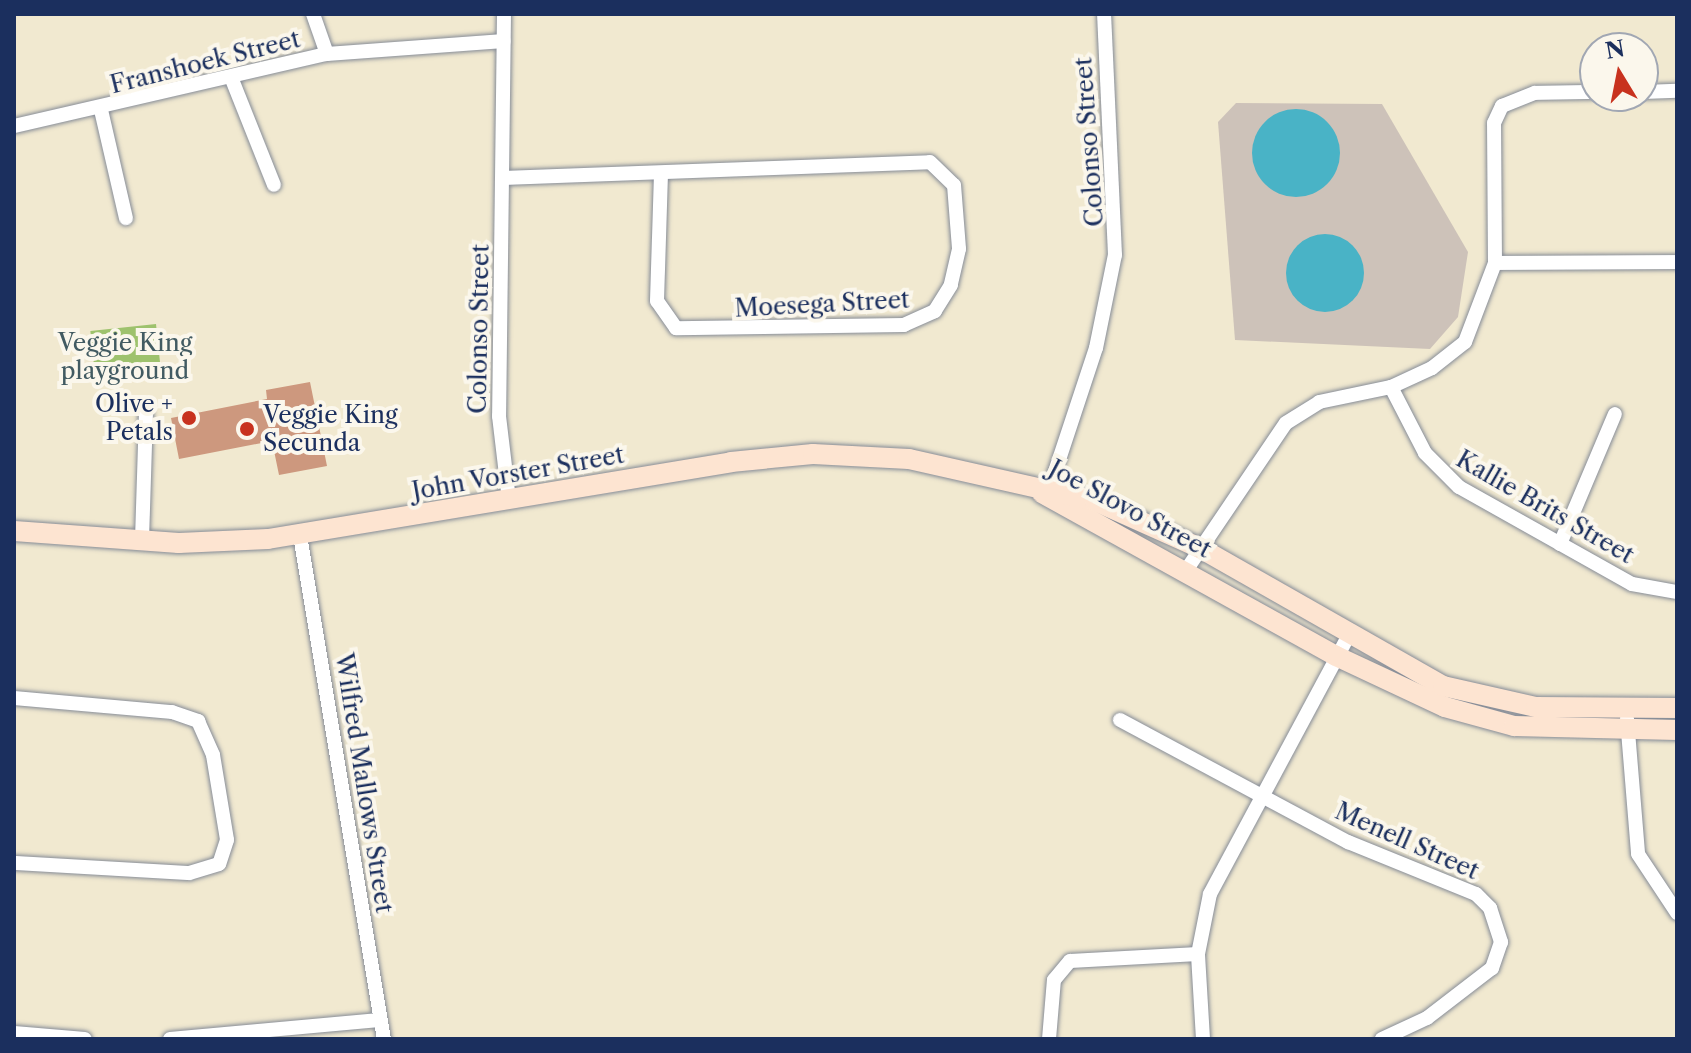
<!DOCTYPE html>
<style>
body{margin:0}
#map{position:relative;width:1691px;height:1053px;overflow:hidden;background:#f1e9d0;font-family:"Libre Caslon Text",serif}
div>[style]{position:absolute}
.industrial>*{inset:0;background:#cdc2b9}
.green>*{inset:0;background:#9ec26d;transform-origin:0 0}
.water>*{inset:0;background:#49b3c6}
.round{border-radius:50%}
.building>*{inset:0;background:#cd987e}
.roads{filter:drop-shadow(0 0 2px #868c97) drop-shadow(0 0 2px #868c97)}
.street>*{height:14px;margin:-7px;padding:0 7px;transform-origin:7px;border-radius:7px;background:#fff}
.secondary>*{height:20px;margin:-10px;padding:0 10px;transform-origin:10px;border-radius:10px;background:#fde4d1}
.dots>*{width:22px;height:22px;translate:-50% -50%;box-sizing:border-box;border:4px solid #fbf7ec;border-radius:50%}
span{translate:-50% -50%;white-space:nowrap;text-align:center;line-height:1.15;-webkit-text-stroke:8px #fbf7ec;paint-order:stroke}
.street-label{font-size:24px;color:#1b2f5e}
.park-label{font-size:24px;color:#425b62}
.poi-label{font-size:24px;color:#1b2f5e}
.right{translate:-100% -50%;text-align:right}
.left{translate:0 -50%;text-align:left}
.frame{position:absolute;inset:0;border:16px solid #1b2f5e;pointer-events:none}
.north{position:absolute;left:1579px;top:32px;width:80px;height:80px;box-sizing:border-box;background:#fbf7ec;border:2px solid #a1a7b3;border-radius:50%;rotate:350deg;font-size:22px;font-weight:700;line-height:32px;text-align:center;color:#1b2f5e}
.north::after{content:'';display:block;margin:auto;width:28px;height:36px;background:#c8321e;clip-path:polygon(50% 0,100% 100%,50% 72%,0 100%)}
</style>
<div id="map">
<div class="industrial">
<i style="clip-path:polygon(1236px 103px,1382px 104px,1468px 252px,1458px 317px,1430px 349px,1235px 340px,1218px 122px)"></i>
</div>
<div class="green">
<i style="left:156px;top:324px;width:53px;height:66px;rotate:84deg"></i>
</div>
<div class="water">
<i class="round" style="left:1252px;top:109px;width:88px;height:88px"></i>
<i class="round" style="left:1286px;top:234px;width:78px;height:78px"></i>
</div>
<div class="building">
<i style="clip-path:polygon(310px 382px,327px 466px,279px 475px,272px 441px,179px 459px,171px 418px,267px 399px,266px 390px)"></i>
</div>
<div class="roads">
<div class="street">
<i style="left:313px;top:14px;width:42px;rotate:70.7deg"></i>
<i style="left:504px;top:14px;width:402px;rotate:90.7deg"></i>
<i style="left:499px;top:416px;width:85px;rotate:83.2deg"></i>
<i style="left:231px;top:77px;width:116px;rotate:68.3deg"></i>
<i style="left:1643px;top:92px;width:34px;rotate:-2deg"></i>
<i style="left:101px;top:110px;width:111px;rotate:77deg"></i>
<i style="left:14px;top:126px;width:321px;rotate:-13deg"></i>
<i style="left:327px;top:54px;width:177px;rotate:-4.2deg"></i>
<i style="left:503px;top:178px;width:427px;rotate:-2.1deg"></i>
<i style="left:930px;top:162px;width:33px;rotate:44deg"></i>
<i style="left:954px;top:185px;width:64px;rotate:85.5deg"></i>
<i style="left:959px;top:249px;width:37px;rotate:103deg"></i>
<i style="left:951px;top:285px;width:31px;rotate:122deg"></i>
<i style="left:935px;top:311px;width:34px;rotate:156deg"></i>
<i style="left:904px;top:325px;width:228px;rotate:179.2deg"></i>
<i style="left:676px;top:328px;width:33px;rotate:-125deg"></i>
<i style="left:657px;top:301px;width:128px;rotate:-88.2deg"></i>
<i style="left:1495px;top:263px;width:182px;rotate:-0.3deg"></i>
<i style="left:1391px;top:387px;width:74px;rotate:62.7deg"></i>
<i style="left:1425px;top:453px;width:48px;rotate:45deg"></i>
<i style="left:1459px;top:487px;width:198px;rotate:29.3deg"></i>
<i style="left:1632px;top:584px;width:46px;rotate:10.1deg"></i>
<i style="left:1047px;top:496px;width:156px;rotate:-71.7deg"></i>
<i style="left:1096px;top:348px;width:95px;rotate:-78.5deg"></i>
<i style="left:1115px;top:255px;width:241px;rotate:-92.6deg"></i>
<i style="left:300px;top:535px;width:511px;rotate:80.54deg"></i>
<i style="left:142px;top:540px;width:126px;rotate:-88.2deg"></i>
<i style="left:1560px;top:544px;width:141px;rotate:-67.1deg"></i>
<i style="left:1187px;top:569px;width:176px;rotate:-55.9deg"></i>
<i style="left:1286px;top:423px;width:39px;rotate:-32deg"></i>
<i style="left:1319px;top:402px;width:74px;rotate:-11.8deg"></i>
<i style="left:1391px;top:387px;width:45px;rotate:-24.9deg"></i>
<i style="left:1432px;top:368px;width:42px;rotate:-38.2deg"></i>
<i style="left:1465px;top:342px;width:85px;rotate:-69.2deg"></i>
<i style="left:1495px;top:263px;width:140px;rotate:-90.4deg"></i>
<i style="left:1494px;top:123px;width:19px;rotate:-65deg"></i>
<i style="left:1502px;top:106px;width:35px;rotate:-22deg"></i>
<i style="left:1535px;top:93px;width:60px;rotate:-1deg"></i>
<i style="left:14px;top:698px;width:159px;rotate:5.1deg"></i>
<i style="left:172px;top:712px;width:28px;rotate:19deg"></i>
<i style="left:198px;top:721px;width:37px;rotate:66deg"></i>
<i style="left:213px;top:755px;width:86px;rotate:80.6deg"></i>
<i style="left:227px;top:840px;width:25px;rotate:108deg"></i>
<i style="left:219px;top:864px;width:31px;rotate:163deg"></i>
<i style="left:189px;top:873px;width:175px;rotate:-176.7deg"></i>
<i style="left:1627px;top:719px;width:135px;rotate:85.3deg"></i>
<i style="left:1638px;top:854px;width:71px;rotate:56.5deg"></i>
<i style="left:1120px;top:720px;width:259px;rotate:28.2deg"></i>
<i style="left:1348px;top:842px;width:138px;rotate:22.1deg"></i>
<i style="left:1476px;top:894px;width:20px;rotate:45deg"></i>
<i style="left:1490px;top:908px;width:36px;rotate:72deg"></i>
<i style="left:1501px;top:942px;width:28px;rotate:109deg"></i>
<i style="left:1492px;top:968px;width:82px;rotate:142.4deg"></i>
<i style="left:1427px;top:1018px;width:50px;rotate:155deg"></i>
<i style="left:14px;top:1033px;width:71px;rotate:4.8deg"></i>
<i style="left:170px;top:1039px;width:210px;rotate:-5.2deg"></i>
<i style="left:1049px;top:1039px;width:59px;rotate:-85.2deg"></i>
<i style="left:1054px;top:980px;width:25px;rotate:-50deg"></i>
<i style="left:1070px;top:961px;width:128px;rotate:-3.1deg"></i>
<i style="left:1203px;top:1039px;width:85px;rotate:-93.4deg"></i>
<i style="left:1198px;top:954px;width:61px;rotate:-78.7deg"></i>
<i style="left:1210px;top:894px;width:292px;rotate:-61.8deg"></i>
</div>
<div class="secondary">
<i style="left:1042px;top:493px;width:336px;rotate:29deg"></i>
<i style="left:1336px;top:656px;width:120px;rotate:25.1deg"></i>
<i style="left:1445px;top:707px;width:72px;rotate:15.4deg"></i>
<i style="left:1514px;top:726px;width:163px;rotate:1.4deg"></i>
<i style="left:14px;top:531px;width:165px;rotate:4.2deg"></i>
<i style="left:179px;top:543px;width:89px;rotate:-2.6deg"></i>
<i style="left:268px;top:539px;width:469px;rotate:-9.4deg"></i>
<i style="left:731px;top:462px;width:82px;rotate:-5.6deg"></i>
<i style="left:813px;top:454px;width:96px;rotate:3deg"></i>
<i style="left:909px;top:459px;width:191px;rotate:12.7deg"></i>
<i style="left:1095px;top:501px;width:115px;rotate:24.1deg"></i>
<i style="left:1200px;top:548px;width:279px;rotate:29.6deg"></i>
<i style="left:1443px;top:686px;width:95px;rotate:12.7deg"></i>
<i style="left:1536px;top:707px;width:141px;rotate:0.4deg"></i>
</div>
</div>
<div class="dots">
<i style="left:189px;top:418px;background:#c8321e"></i>
<i style="left:247px;top:429px;background:#c8321e"></i>
</div>
<div class="street-label">
<span style="left:205px;top:62px;rotate:-14deg">Franshoek Street</span>
<span style="left:1089px;top:142px;rotate:-94deg">Colonso Street</span>
<span style="left:822px;top:304px;rotate:-3deg">Moesega Street</span>
<span style="left:479px;top:329px;rotate:-89deg">Colonso Street</span>
<span style="left:518px;top:473px;rotate:-10deg">John Vorster Street</span>
<span style="left:1545px;top:507px;rotate:30deg">Kallie Brits Street</span>
<span style="left:1130px;top:509px;rotate:28deg">Joe Slovo Street</span>
<span style="left:364px;top:783px;rotate:81deg">Wilfred Mallows Street</span>
<span style="left:1407px;top:841px;rotate:24deg">Menell Street</span>
</div>
<div class="park-label">
<span style="left:125px;top:357px">Veggie King<br>playground</span>
</div>
<div class="poi-label">
<span class="right" style="left:173px;top:418px">Olive +<br>Petals</span>
<span class="left" style="left:263px;top:429px">Veggie King<br>Secunda</span>
</div>
<div class="frame"></div>
<div class="north">N</div>
</div>
